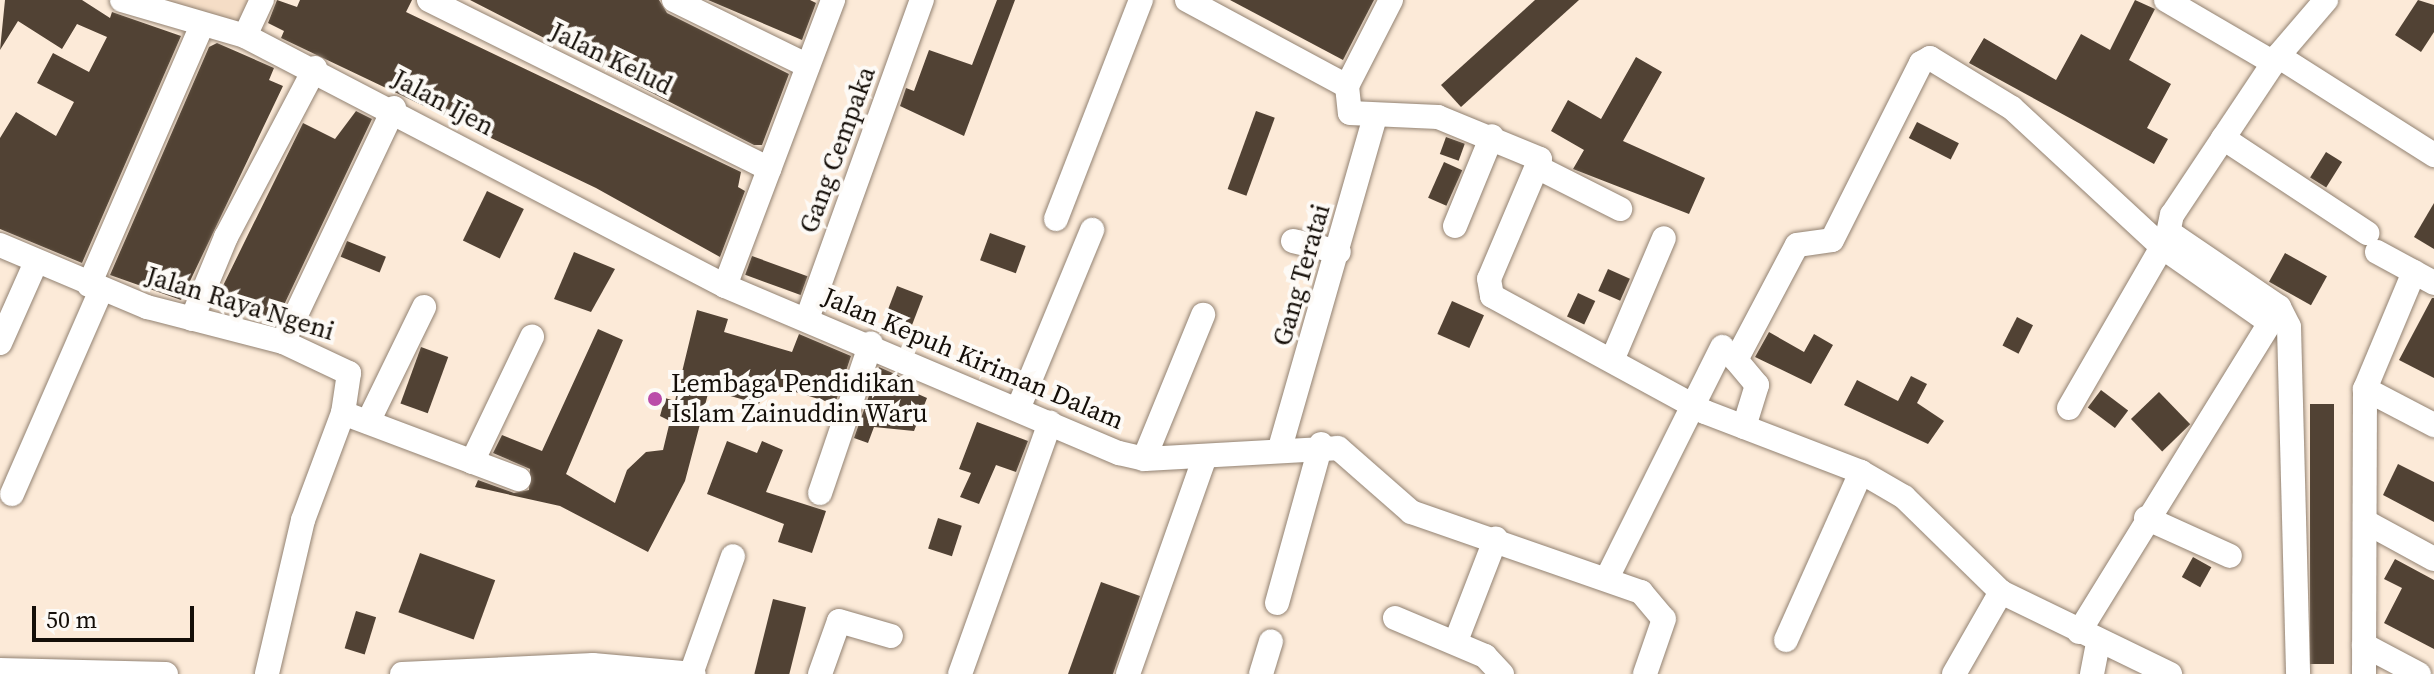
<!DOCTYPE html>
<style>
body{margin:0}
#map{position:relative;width:2434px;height:674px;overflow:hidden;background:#fcead8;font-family:"Source Serif 4",serif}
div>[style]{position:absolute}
.built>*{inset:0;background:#f5ddc6}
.building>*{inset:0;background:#514234;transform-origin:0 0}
.roads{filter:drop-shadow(0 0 2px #928272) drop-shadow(0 0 2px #928272)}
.minor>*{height:24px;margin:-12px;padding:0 12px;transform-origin:12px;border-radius:12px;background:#fff}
.dots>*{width:22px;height:22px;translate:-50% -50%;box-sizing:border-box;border:4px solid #fdfaf6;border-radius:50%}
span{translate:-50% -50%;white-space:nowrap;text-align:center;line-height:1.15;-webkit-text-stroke:8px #fdfaf6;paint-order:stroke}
.street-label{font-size:26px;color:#140e08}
.poi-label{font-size:26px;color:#140e08}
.left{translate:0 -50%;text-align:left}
.scale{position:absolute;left:32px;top:606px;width:162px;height:36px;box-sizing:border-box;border:4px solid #140e08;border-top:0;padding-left:10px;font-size:24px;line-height:28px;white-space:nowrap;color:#140e08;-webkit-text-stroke:6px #fdfaf6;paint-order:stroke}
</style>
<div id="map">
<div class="built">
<i style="clip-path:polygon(125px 0,256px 0,241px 31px)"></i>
</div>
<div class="building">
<i style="clip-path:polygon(5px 0,82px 0,110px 18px,112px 12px,181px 36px,82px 263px,0 229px,0 138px,16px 112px,56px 136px,74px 102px,37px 83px,53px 53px,89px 72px,107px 37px,77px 24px,62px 49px,18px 21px,0 50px)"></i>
<i style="clip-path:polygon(277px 0,297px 7px,300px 0,412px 0,406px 12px,741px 172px,738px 187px,745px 191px,720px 257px,596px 188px,281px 38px,284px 31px,268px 23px)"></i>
<i style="clip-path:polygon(470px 0,659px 0,667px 13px,789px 74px,762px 145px,754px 145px)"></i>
<i style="clip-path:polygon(708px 0,810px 0,816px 3px,802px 40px)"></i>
<i style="clip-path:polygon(997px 0,1015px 0,964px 136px,900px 106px,906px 88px,914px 91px,929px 50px,972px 65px)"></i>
<i style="clip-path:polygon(1230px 0,1374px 0,1343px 60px)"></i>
<i style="clip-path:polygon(1535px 0,1579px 0,1461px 107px,1441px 85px)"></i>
<i style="clip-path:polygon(2135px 0,2155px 9px,2129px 60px,2171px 84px,2147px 128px,2168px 139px,2154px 164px,1969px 63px,1984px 38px,2056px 80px,2081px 34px,2110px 50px)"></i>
<i style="clip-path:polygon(2418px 0,2434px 5px,2434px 32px,2421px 52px,2395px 35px)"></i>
<i style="clip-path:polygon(217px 43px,274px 68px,269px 80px,283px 86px,181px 300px,110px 275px,209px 47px)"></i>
<i style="clip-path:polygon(1636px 57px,1662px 72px,1623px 141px,1705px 178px,1689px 214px,1573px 169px,1584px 150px,1551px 131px,1568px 100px,1601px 119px)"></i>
<i style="clip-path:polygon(356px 111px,372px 119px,275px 324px,214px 304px,303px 123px,335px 139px)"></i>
<i style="left:1256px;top:111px;width:20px;height:83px;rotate:20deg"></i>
<i style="left:1917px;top:122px;width:47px;height:18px;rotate:27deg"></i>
<i style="left:1446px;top:137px;width:20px;height:18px;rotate:20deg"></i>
<i style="left:2326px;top:152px;width:19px;height:30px;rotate:32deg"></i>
<i style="left:1444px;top:162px;width:20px;height:39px;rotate:24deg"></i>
<i style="left:487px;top:191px;width:41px;height:55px;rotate:26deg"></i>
<i style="clip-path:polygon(2434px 203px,2434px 249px,2414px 237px)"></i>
<i style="left:990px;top:233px;width:38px;height:29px;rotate:20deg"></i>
<i style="left:347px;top:241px;width:42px;height:17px;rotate:22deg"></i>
<i style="clip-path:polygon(574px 252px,615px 269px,591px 312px,554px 299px)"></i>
<i style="left:2285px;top:253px;width:48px;height:33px;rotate:29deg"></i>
<i style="left:752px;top:256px;width:59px;height:20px;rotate:20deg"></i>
<i style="left:1608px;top:269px;width:24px;height:24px;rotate:24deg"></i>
<i style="left:897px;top:286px;width:28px;height:46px;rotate:21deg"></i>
<i style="left:1578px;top:293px;width:19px;height:26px;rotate:25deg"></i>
<i style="clip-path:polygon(2432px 298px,2434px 298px,2434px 378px,2399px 360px)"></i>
<i style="left:1452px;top:301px;width:35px;height:36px;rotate:24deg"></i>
<i style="clip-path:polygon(697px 310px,728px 319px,724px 332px,792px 352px,799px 334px,851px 356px,835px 404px,766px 383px,759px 404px,709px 390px,685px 481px,648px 552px,560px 506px,475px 487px,478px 480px,514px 493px,529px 490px,530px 469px,493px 453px,502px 435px,542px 451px,598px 329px,623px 340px,566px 474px,615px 503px,627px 470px,646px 452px,663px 450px,670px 421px,660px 416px,665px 398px,675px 401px)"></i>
<i style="left:2017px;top:317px;width:18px;height:32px;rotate:27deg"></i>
<i style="clip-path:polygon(1769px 332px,1804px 352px,1814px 334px,1833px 345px,1811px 384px,1755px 357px)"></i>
<i style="left:421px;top:347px;width:29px;height:60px;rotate:20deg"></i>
<i style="clip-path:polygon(879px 367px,913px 382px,911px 391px,927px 398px,914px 431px,874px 427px,868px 443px,854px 438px)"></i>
<i style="clip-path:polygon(1911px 376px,1927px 384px,1917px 403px,1944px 421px,1928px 444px,1844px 405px,1857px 380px,1898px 401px)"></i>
<i style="left:2101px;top:390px;width:34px;height:22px;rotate:37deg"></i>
<i style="left:2159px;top:392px;width:45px;height:39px;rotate:46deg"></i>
<i style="left:2310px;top:404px;width:24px;height:260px"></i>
<i style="clip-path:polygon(977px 422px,1028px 441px,1016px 472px,996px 465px,979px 504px,960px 497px,971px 473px,959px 469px)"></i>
<i style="clip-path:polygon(727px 441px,757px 453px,762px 441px,783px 450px,766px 492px,826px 511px,812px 553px,778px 542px,784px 524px,707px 494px)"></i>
<i style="clip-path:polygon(2398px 464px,2434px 482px,2434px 522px,2383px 495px)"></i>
<i style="left:938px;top:518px;width:25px;height:32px;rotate:18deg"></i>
<i style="left:420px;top:553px;width:80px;height:63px;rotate:20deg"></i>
<i style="left:2193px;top:557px;width:21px;height:23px;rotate:29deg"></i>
<i style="clip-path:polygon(2395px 559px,2434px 580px,2434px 649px,2384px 623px,2402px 588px,2384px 579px)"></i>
<i style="clip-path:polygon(1101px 582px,1140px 596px,1113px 674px,1068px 674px)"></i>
<i style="left:773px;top:599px;width:34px;height:77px;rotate:14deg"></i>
<i style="left:356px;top:611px;width:21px;height:39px;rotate:17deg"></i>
</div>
<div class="roads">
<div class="minor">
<i style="left:122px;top:0;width:128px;rotate:16.3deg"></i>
<i style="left:245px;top:36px;width:541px;rotate:27.51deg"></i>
<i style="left:725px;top:286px;width:428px;rotate:23deg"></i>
<i style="left:1119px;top:453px;width:26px;rotate:13deg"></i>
<i style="left:1144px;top:459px;width:194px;rotate:-3.2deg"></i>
<i style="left:1338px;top:448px;width:97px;rotate:41.2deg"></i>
<i style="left:1411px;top:512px;width:244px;rotate:19.2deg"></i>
<i style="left:1641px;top:592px;width:35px;rotate:50deg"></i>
<i style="left:1664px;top:619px;width:58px;rotate:109.1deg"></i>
<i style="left:429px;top:0;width:380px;rotate:26.4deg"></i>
<i style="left:674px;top:0;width:149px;rotate:26.2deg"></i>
<i style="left:1187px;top:0;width:182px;rotate:28.3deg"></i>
<i style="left:1391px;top:0;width:97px;rotate:117.1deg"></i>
<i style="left:1347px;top:86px;width:27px;rotate:84deg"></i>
<i style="left:1350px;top:113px;width:88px;rotate:2.6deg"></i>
<i style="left:1438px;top:117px;width:110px;rotate:22.4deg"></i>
<i style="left:1540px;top:159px;width:130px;rotate:113deg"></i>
<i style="left:1489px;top:279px;width:17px;rotate:80deg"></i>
<i style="left:1492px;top:296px;width:243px;rotate:28.6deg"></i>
<i style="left:1705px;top:412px;width:167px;rotate:21deg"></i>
<i style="left:1861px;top:472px;width:50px;rotate:30.2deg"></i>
<i style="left:1904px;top:497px;width:136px;rotate:44.4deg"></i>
<i style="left:2001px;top:592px;width:188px;rotate:25.9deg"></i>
<i style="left:2166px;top:0;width:125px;rotate:30.3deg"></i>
<i style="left:245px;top:36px;width:40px;rotate:-65deg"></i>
<i style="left:2278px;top:56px;width:185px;rotate:32.4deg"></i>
<i style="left:2223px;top:138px;width:173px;rotate:33.4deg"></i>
<i style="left:1539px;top:168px;width:91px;rotate:26.8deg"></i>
<i style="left:1056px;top:219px;width:235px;rotate:-68.8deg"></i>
<i style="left:1455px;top:226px;width:97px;rotate:-67.7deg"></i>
<i style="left:2170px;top:233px;width:132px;rotate:34.2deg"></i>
<i style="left:2279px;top:307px;width:22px;rotate:63deg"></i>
<i style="left:2289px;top:327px;width:347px;rotate:88.5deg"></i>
<i style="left:1293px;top:241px;width:47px;rotate:13.4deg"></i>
<i style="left:0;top:245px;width:160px;rotate:22.9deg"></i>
<i style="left:147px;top:307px;width:140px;rotate:14.4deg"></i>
<i style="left:283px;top:342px;width:73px;rotate:25.2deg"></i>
<i style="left:349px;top:373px;width:40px;rotate:98.5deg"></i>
<i style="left:343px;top:413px;width:114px;rotate:110.5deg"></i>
<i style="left:303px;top:520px;width:158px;rotate:103.2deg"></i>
<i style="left:2377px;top:252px;width:65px;rotate:28.5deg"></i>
<i style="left:89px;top:285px;width:283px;rotate:-66.5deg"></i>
<i style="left:725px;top:286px;width:306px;rotate:-69.3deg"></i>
<i style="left:192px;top:319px;width:89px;rotate:-67.5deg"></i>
<i style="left:226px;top:237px;width:191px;rotate:-62.2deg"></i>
<i style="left:807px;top:319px;width:339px;rotate:-70.2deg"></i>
<i style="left:283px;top:342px;width:259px;rotate:-64.6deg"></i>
<i style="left:0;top:343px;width:89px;rotate:-66deg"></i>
<i style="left:1613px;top:358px;width:130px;rotate:-67deg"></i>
<i style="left:2365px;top:389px;width:78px;rotate:27.6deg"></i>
<i style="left:2069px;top:408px;width:196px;rotate:-60deg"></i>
<i style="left:2167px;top:238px;width:24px;rotate:-78deg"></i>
<i style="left:2172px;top:215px;width:191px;rotate:-56.3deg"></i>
<i style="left:2278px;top:56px;width:74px;rotate:-49.4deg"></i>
<i style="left:1018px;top:409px;width:194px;rotate:-67.5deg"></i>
<i style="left:343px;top:413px;width:188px;rotate:20.6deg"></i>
<i style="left:368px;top:422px;width:128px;rotate:-64deg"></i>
<i style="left:1744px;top:427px;width:44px;rotate:-72.8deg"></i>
<i style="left:1757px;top:385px;width:33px;rotate:-130deg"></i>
<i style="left:1736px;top:360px;width:130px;rotate:-62.1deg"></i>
<i style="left:1797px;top:245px;width:35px;rotate:-8deg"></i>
<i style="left:1832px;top:240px;width:198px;rotate:-63.3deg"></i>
<i style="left:1921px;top:63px;width:10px;rotate:-29deg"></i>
<i style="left:1930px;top:58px;width:96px;rotate:31.4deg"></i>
<i style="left:2012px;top:108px;width:205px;rotate:42.8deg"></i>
<i style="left:2162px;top:247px;width:131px;rotate:35deg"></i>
<i style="left:1280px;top:448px;width:344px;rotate:-74deg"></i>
<i style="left:1144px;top:459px;width:156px;rotate:-67.7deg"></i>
<i style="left:472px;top:462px;width:139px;rotate:-64.4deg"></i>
<i style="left:820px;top:493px;width:158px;rotate:-71.2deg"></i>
<i style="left:12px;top:494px;width:223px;rotate:-66.4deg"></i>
<i style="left:2146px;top:518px;width:92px;rotate:24.3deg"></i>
<i style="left:2366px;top:522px;width:77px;rotate:28.6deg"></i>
<i style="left:1608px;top:576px;width:256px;rotate:-63.5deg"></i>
<i style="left:1277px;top:603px;width:165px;rotate:-74.5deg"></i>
<i style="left:1395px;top:618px;width:98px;rotate:22.9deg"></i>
<i style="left:1485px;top:656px;width:25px;rotate:47deg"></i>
<i style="left:2079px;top:632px;width:377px;rotate:-58.3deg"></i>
<i style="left:1786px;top:640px;width:184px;rotate:-65.9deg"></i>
<i style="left:1456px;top:641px;width:110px;rotate:-68.8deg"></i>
<i style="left:2364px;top:645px;width:62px;rotate:27.8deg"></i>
<i style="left:0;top:670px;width:166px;rotate:1.4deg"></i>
<i style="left:402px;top:674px;width:191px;rotate:-2.7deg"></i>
<i style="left:593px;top:665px;width:101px;rotate:5.1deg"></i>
<i style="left:691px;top:674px;width:125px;rotate:-70.4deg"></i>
<i style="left:820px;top:674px;width:56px;rotate:-70.3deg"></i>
<i style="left:839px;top:621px;width:54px;rotate:16.1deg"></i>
<i style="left:960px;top:674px;width:267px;rotate:-70.3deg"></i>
<i style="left:1128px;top:674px;width:230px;rotate:-70.5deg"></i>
<i style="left:1261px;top:674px;width:34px;rotate:-73deg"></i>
<i style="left:1954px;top:674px;width:95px;rotate:-60.2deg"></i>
<i style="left:2092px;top:674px;width:33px;rotate:-79deg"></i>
<i style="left:2364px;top:674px;width:285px;rotate:-89.8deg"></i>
<i style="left:2365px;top:389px;width:127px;rotate:-67.3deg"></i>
</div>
</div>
<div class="dots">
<i style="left:655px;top:399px;background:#bb4ca9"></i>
</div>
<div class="street-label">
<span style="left:611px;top:59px;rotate:26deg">Jalan Kelud</span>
<span style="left:443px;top:103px;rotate:28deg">Jalan Ijen</span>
<span style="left:838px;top:150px;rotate:-70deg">Gang Cempaka</span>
<span style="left:1302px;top:275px;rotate:-74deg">Gang Teratai</span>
<span style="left:240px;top:304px;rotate:17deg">Jalan Raya Ngeni</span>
<span style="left:973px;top:359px;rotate:23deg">Jalan Kepuh Kiriman Dalam</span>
</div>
<div class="poi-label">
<span class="left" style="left:671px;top:399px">Lembaga Pendidikan<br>Islam Zainuddin Waru</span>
</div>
<div class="scale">50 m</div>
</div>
